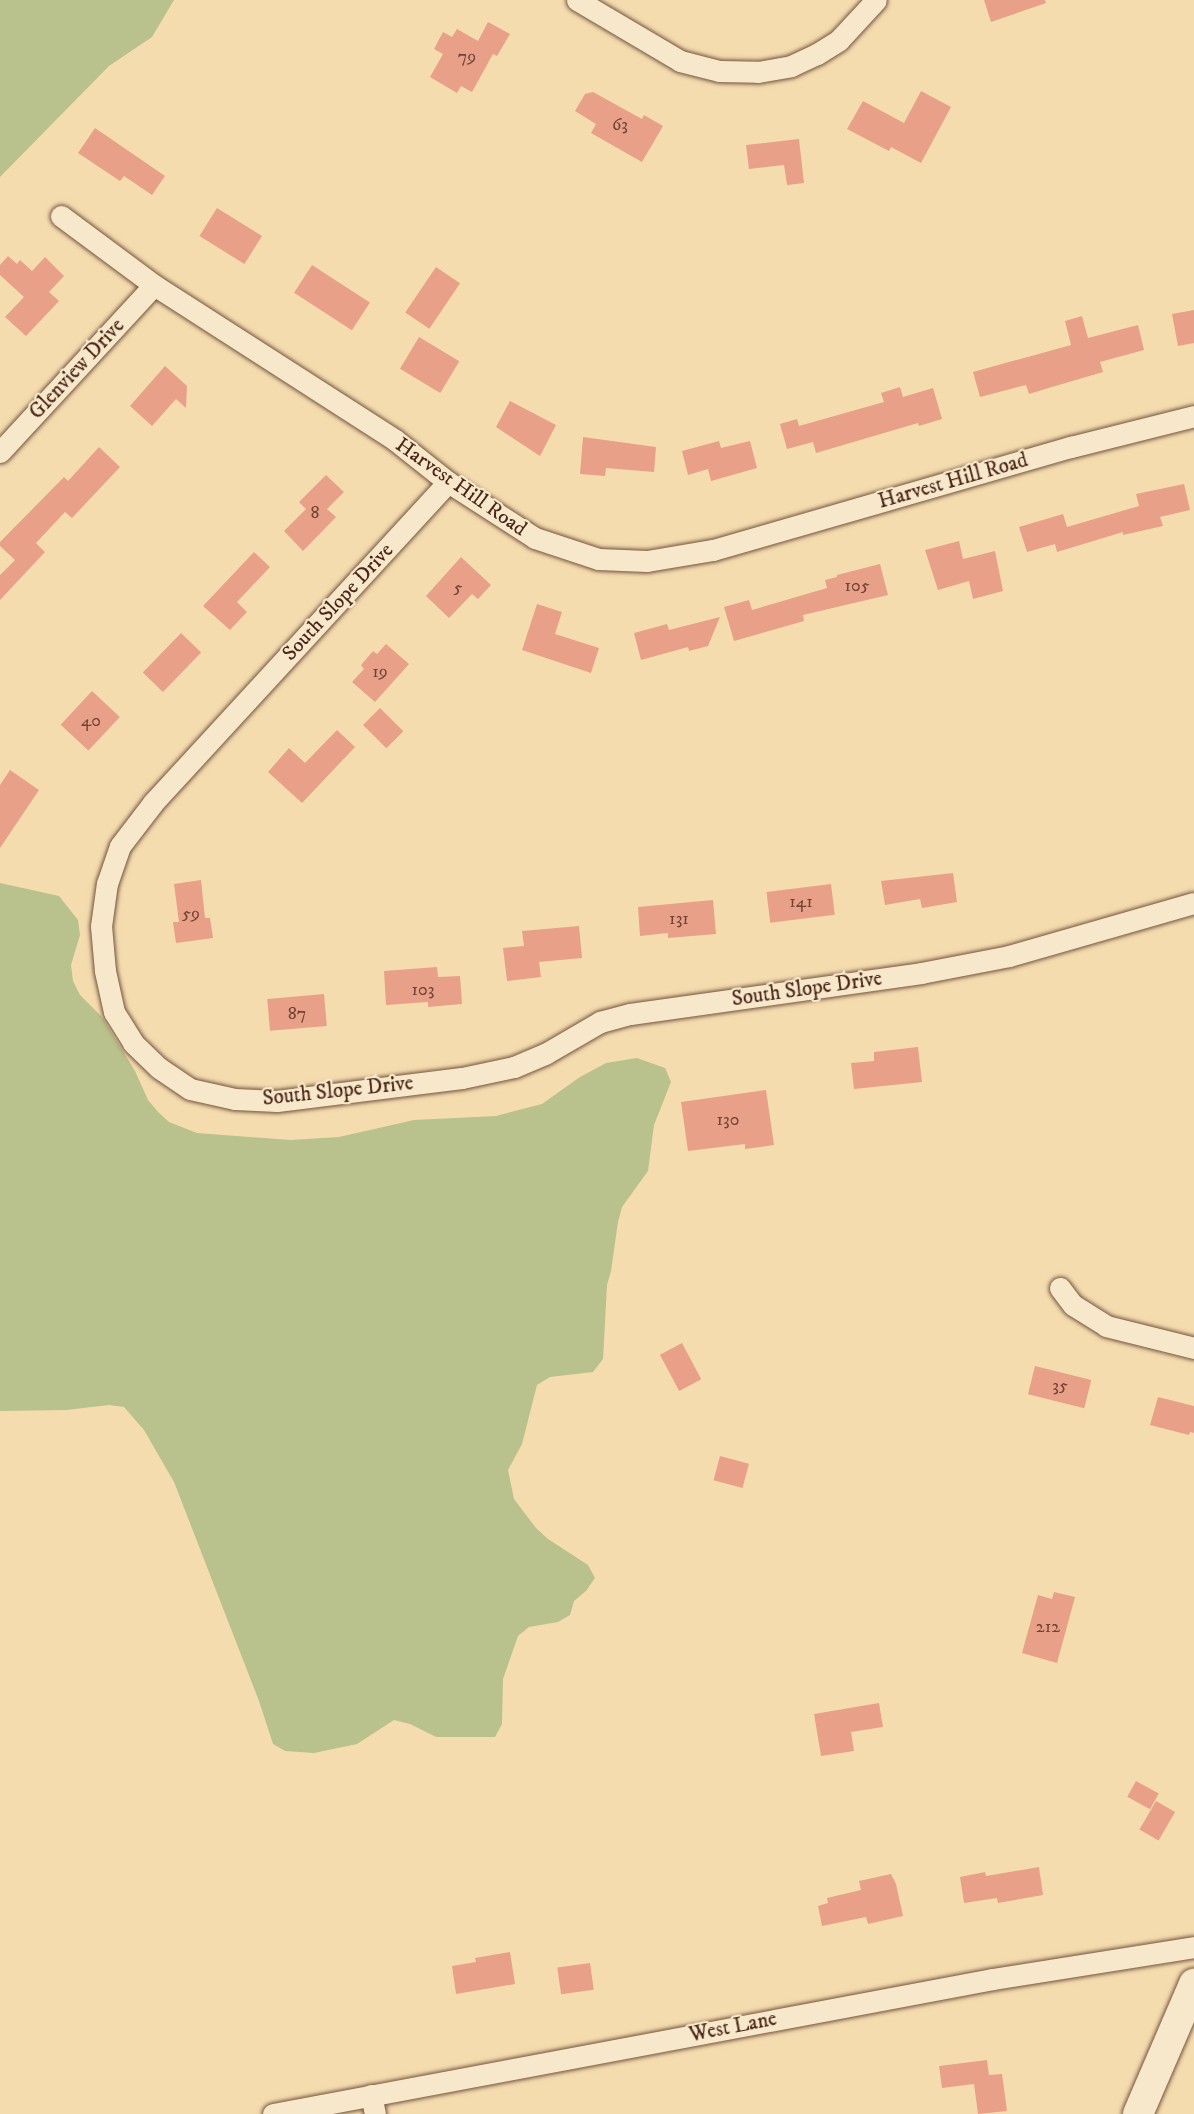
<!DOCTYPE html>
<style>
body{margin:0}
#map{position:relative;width:1194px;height:2114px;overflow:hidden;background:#f5dcaf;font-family:"IM FELL DW Pica",serif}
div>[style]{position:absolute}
.green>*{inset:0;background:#b9c18c}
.building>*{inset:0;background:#e8a089;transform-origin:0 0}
.roads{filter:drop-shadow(0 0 2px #74543e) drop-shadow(0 0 2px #74543e)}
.minor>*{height:21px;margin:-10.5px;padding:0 10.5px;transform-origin:10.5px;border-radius:10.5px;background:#f8e8cb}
.secondary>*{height:30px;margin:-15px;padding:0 15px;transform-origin:15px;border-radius:15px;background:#f8e8cb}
span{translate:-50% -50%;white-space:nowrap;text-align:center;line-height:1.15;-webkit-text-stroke:4.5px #f8e8cb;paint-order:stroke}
.number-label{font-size:18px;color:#714434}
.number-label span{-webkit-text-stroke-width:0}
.street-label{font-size:21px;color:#492618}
</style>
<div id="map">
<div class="green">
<i style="clip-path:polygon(0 0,174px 0,152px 37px,109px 66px,0 177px)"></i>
<i style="clip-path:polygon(0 883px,59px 896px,78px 920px,80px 935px,71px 965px,73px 981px,80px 995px,102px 1017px,135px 1071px,148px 1100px,158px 1112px,169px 1122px,197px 1133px,291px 1140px,339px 1137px,414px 1120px,496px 1116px,542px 1104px,580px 1077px,606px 1063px,637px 1058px,665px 1068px,671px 1082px,654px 1125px,648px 1171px,622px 1207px,618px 1222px,611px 1271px,607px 1285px,603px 1359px,593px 1372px,550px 1377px,537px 1385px,522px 1444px,508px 1470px,514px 1499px,536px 1528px,548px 1539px,588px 1565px,595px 1578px,586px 1591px,574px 1601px,570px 1615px,558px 1622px,529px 1627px,518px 1636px,503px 1679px,502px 1724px,495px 1737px,436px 1737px,410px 1724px,394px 1720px,357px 1744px,314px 1753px,285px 1751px,273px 1744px,259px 1701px,174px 1482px,144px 1430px,124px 1407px,109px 1405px,66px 1410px,0 1411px)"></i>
</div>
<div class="building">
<i style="clip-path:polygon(984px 0,1045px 0,1046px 3px,991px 22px)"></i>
<i style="clip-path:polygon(488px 22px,510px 34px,497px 56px,493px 54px,472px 92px,461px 86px,457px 93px,430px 77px,443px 54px,434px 49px,443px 32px,452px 37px,457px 29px,478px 41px)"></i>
<i style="clip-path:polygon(921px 91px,951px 107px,921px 163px,891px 147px,889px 151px,847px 129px,863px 101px,904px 123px)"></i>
<i style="clip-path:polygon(593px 92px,642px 119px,644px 115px,663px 126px,642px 162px,591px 133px,596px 124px,575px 111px,585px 94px)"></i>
<i style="clip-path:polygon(95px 128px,165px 176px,152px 195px,124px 176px,120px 181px,78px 153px)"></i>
<i style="clip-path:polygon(799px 139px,804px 183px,787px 185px,784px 165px,749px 169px,746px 145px)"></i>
<i style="left:217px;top:208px;width:53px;height:33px;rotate:32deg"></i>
<i style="clip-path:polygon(8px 256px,17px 264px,20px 260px,32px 271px,45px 257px,64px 276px,49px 292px,59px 301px,26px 336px,5px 317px,24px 297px,0 275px,0 265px)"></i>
<i style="left:312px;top:265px;width:69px;height:33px;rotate:33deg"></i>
<i style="left:436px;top:267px;width:29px;height:55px;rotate:34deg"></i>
<i style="clip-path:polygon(1194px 310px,1194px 343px,1178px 346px,1172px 314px)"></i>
<i style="clip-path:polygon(1082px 316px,1088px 338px,1138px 325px,1144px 350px,1100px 362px,1103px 372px,1052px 387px,1029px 394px,1026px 385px,980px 397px,973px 372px,1071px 345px,1065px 321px)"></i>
<i style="left:419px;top:337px;width:47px;height:37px;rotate:31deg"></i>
<i style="clip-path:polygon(165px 366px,187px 386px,186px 408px,176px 399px,152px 426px,130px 406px)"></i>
<i style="clip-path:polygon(900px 387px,903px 397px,933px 388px,942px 419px,919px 426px,918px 423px,816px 453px,813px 442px,787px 449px,780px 424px,797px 419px,799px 426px,884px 402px,881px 393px)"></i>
<i style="clip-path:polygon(510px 401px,556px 425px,540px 456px,496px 427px)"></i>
<i style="clip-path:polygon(583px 437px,656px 447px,654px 472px,606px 468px,605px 476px,580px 474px)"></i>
<i style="clip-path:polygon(719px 441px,721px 448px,750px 441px,757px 468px,711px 481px,708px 469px,688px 475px,682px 451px)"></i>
<i style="clip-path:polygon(99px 447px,120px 467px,72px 518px,65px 512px,36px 543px,45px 552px,0 600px,0 575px,15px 560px,0 546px,0 542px,64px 477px,68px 481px)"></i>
<i style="clip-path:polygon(326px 475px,344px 492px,327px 509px,336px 517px,303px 551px,284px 531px,306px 509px,299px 502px)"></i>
<i style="clip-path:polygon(1184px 484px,1190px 510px,1160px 517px,1163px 526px,1123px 535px,1123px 532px,1057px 552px,1055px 544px,1027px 552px,1019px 527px,1063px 514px,1067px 527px,1139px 506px,1136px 494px)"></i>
<i style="clip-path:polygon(959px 541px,963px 559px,995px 551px,1003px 591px,973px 599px,969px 581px,938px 590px,925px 550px)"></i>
<i style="clip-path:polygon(254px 552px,270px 567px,237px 602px,247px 612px,230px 630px,203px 606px)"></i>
<i style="clip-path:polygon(461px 557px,491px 585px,478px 599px,472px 594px,449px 618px,426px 596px)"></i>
<i style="clip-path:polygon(880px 564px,888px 595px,803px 615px,804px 621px,734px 641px,724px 607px,749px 600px,752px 610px,827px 588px,825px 580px,837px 577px,837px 575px)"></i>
<i style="clip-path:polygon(537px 604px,562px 612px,555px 634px,599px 648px,591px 673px,522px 650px)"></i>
<i style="clip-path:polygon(720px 617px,708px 646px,689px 651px,688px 647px,641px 660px,634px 633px,667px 624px,669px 630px)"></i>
<i style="left:181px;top:633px;width:28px;height:55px;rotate:44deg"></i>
<i style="clip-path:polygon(386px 644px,409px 664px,375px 702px,352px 682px,364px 669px,361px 665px,373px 651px,377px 654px)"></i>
<i style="left:92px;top:691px;width:38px;height:46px;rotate:43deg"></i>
<i style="left:380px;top:708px;width:33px;height:24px;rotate:45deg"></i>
<i style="clip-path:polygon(337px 730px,355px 747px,302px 803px,268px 772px,289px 748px,305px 763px)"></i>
<i style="clip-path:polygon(10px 770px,39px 790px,0 848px,0 785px)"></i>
<i style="clip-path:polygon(953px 873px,957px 902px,922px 908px,920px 899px,885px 905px,881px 881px)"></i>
<i style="clip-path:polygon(201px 880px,205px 918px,210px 918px,213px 938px,176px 943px,173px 922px,179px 922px,174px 884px)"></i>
<i style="left:831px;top:884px;width:31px;height:65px;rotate:83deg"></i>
<i style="clip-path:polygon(713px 900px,716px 934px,668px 938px,668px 933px,640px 936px,638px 907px)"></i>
<i style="clip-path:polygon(579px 926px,582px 958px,539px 962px,541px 977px,507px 981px,503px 948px,524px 946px,522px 931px)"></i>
<i style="clip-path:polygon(437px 967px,438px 977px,460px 976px,462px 1004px,428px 1007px,428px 1002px,386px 1005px,384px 971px)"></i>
<i style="left:324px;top:994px;width:32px;height:57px;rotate:85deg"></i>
<i style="clip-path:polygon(918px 1047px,922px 1082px,854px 1089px,851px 1063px,874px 1061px,874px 1052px)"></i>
<i style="clip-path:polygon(766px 1090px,774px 1145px,745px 1149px,745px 1144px,688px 1151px,681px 1102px)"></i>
<i style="left:682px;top:1343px;width:41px;height:25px;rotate:62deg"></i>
<i style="left:1035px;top:1366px;width:58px;height:29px;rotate:14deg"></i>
<i style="clip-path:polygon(1158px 1397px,1194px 1406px,1194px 1433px,1190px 1432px,1189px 1435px,1150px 1425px)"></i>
<i style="left:720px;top:1456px;width:30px;height:25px;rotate:15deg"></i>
<i style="clip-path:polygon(1054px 1592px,1075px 1597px,1057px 1663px,1022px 1653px,1038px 1595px,1052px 1599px)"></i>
<i style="clip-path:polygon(879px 1703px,883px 1727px,851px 1732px,854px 1751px,821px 1756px,814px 1714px)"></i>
<i style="left:1136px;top:1781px;width:26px;height:18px;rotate:29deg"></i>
<i style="left:1156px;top:1801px;width:22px;height:33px;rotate:30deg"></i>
<i style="clip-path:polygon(1039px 1867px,1043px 1895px,998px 1903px,997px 1898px,964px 1903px,960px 1877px,985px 1872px,986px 1876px)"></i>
<i style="clip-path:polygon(891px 1874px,896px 1884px,903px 1916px,868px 1924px,866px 1917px,822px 1926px,818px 1906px,828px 1903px,827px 1898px,861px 1890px,859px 1881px)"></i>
<i style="clip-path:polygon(510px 1952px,515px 1984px,456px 1994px,452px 1966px,476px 1962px,475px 1958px)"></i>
<i style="left:590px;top:1963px;width:27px;height:33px;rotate:82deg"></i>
<i style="clip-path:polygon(987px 2060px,989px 2075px,1002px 2074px,1007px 2111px,978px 2114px,974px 2084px,942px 2088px,939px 2066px)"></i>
</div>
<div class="roads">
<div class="minor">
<i style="left:577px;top:0;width:120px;rotate:30.6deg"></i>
<i style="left:680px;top:61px;width:40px;rotate:14.4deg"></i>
<i style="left:719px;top:71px;width:39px;rotate:1deg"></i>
<i style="left:758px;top:72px;width:34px;rotate:-10deg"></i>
<i style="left:791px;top:66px;width:29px;rotate:-25deg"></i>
<i style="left:817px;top:54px;width:26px;rotate:-32deg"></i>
<i style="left:839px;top:40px;width:54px;rotate:-47.2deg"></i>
<i style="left:61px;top:216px;width:116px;rotate:36.6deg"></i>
<i style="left:154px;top:285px;width:287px;rotate:32.7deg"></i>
<i style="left:395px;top:440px;width:68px;rotate:38.4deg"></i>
<i style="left:448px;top:482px;width:103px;rotate:32.8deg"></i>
<i style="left:535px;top:538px;width:66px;rotate:18.4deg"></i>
<i style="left:598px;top:559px;width:49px;rotate:2.3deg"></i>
<i style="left:647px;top:561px;width:67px;rotate:-9.5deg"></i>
<i style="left:713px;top:550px;width:373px;rotate:-16.1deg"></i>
<i style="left:1071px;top:447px;width:127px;rotate:-14.1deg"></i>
<i style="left:0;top:452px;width:227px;rotate:-47.3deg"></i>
<i style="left:448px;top:482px;width:436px;rotate:132.6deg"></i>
<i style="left:153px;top:803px;width:54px;rotate:127.5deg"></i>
<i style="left:120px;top:846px;width:39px;rotate:109deg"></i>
<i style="left:107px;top:883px;width:43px;rotate:97.9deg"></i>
<i style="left:101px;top:926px;width:45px;rotate:84.9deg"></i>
<i style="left:105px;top:971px;width:42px;rotate:77.6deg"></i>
<i style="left:114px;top:1012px;width:36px;rotate:58deg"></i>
<i style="left:133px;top:1043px;width:36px;rotate:44deg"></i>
<i style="left:159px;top:1068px;width:37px;rotate:34deg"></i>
<i style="left:190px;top:1089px;width:46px;rotate:12.5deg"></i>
<i style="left:235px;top:1099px;width:42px;rotate:2.7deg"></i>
<i style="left:277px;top:1101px;width:186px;rotate:-7.1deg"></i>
<i style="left:462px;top:1078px;width:53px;rotate:-11.9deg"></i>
<i style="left:514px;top:1067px;width:34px;rotate:-23deg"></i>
<i style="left:545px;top:1054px;width:64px;rotate:-30.2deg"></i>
<i style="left:600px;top:1022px;width:31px;rotate:-15deg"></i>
<i style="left:630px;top:1014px;width:294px;rotate:-8deg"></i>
<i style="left:921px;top:973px;width:90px;rotate:-10.9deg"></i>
<i style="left:1009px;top:956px;width:192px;rotate:-16deg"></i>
<i style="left:1060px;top:1288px;width:21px;rotate:53deg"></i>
<i style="left:1073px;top:1305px;width:39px;rotate:32deg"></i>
<i style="left:1106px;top:1326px;width:91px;rotate:14deg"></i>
<i style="left:371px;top:2095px;width:19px;rotate:78deg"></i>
<i style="left:273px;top:2114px;width:733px;rotate:-10.62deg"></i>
<i style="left:993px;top:1979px;width:204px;rotate:-9deg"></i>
</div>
<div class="secondary">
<i style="left:1138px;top:2114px;width:142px;rotate:-66.7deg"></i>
</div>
</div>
<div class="number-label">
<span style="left:467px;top:57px">79</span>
<span style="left:620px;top:125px">63</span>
<span style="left:315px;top:513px">8</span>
<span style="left:857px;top:586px">105</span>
<span style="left:458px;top:588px">5</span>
<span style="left:380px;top:672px">19</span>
<span style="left:91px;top:721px">40</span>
<span style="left:801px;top:902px">141</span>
<span style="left:191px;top:914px">59</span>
<span style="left:679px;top:919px">131</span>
<span style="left:423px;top:990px">103</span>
<span style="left:297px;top:1014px">87</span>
<span style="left:728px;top:1120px">130</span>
<span style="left:1060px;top:1386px">35</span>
<span style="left:1048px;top:1627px">212</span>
</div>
<div class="street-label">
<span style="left:77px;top:369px;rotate:-47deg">Glenview Drive</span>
<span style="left:953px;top:481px;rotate:-16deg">Harvest Hill Road</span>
<span style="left:461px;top:487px;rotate:35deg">Harvest Hill Road</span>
<span style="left:338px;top:602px;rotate:-47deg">South Slope Drive</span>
<span style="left:807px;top:989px;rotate:-8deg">South Slope Drive</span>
<span style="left:338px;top:1091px;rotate:-6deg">South Slope Drive</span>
<span style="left:733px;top:2027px;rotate:-11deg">West Lane</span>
</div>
</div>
